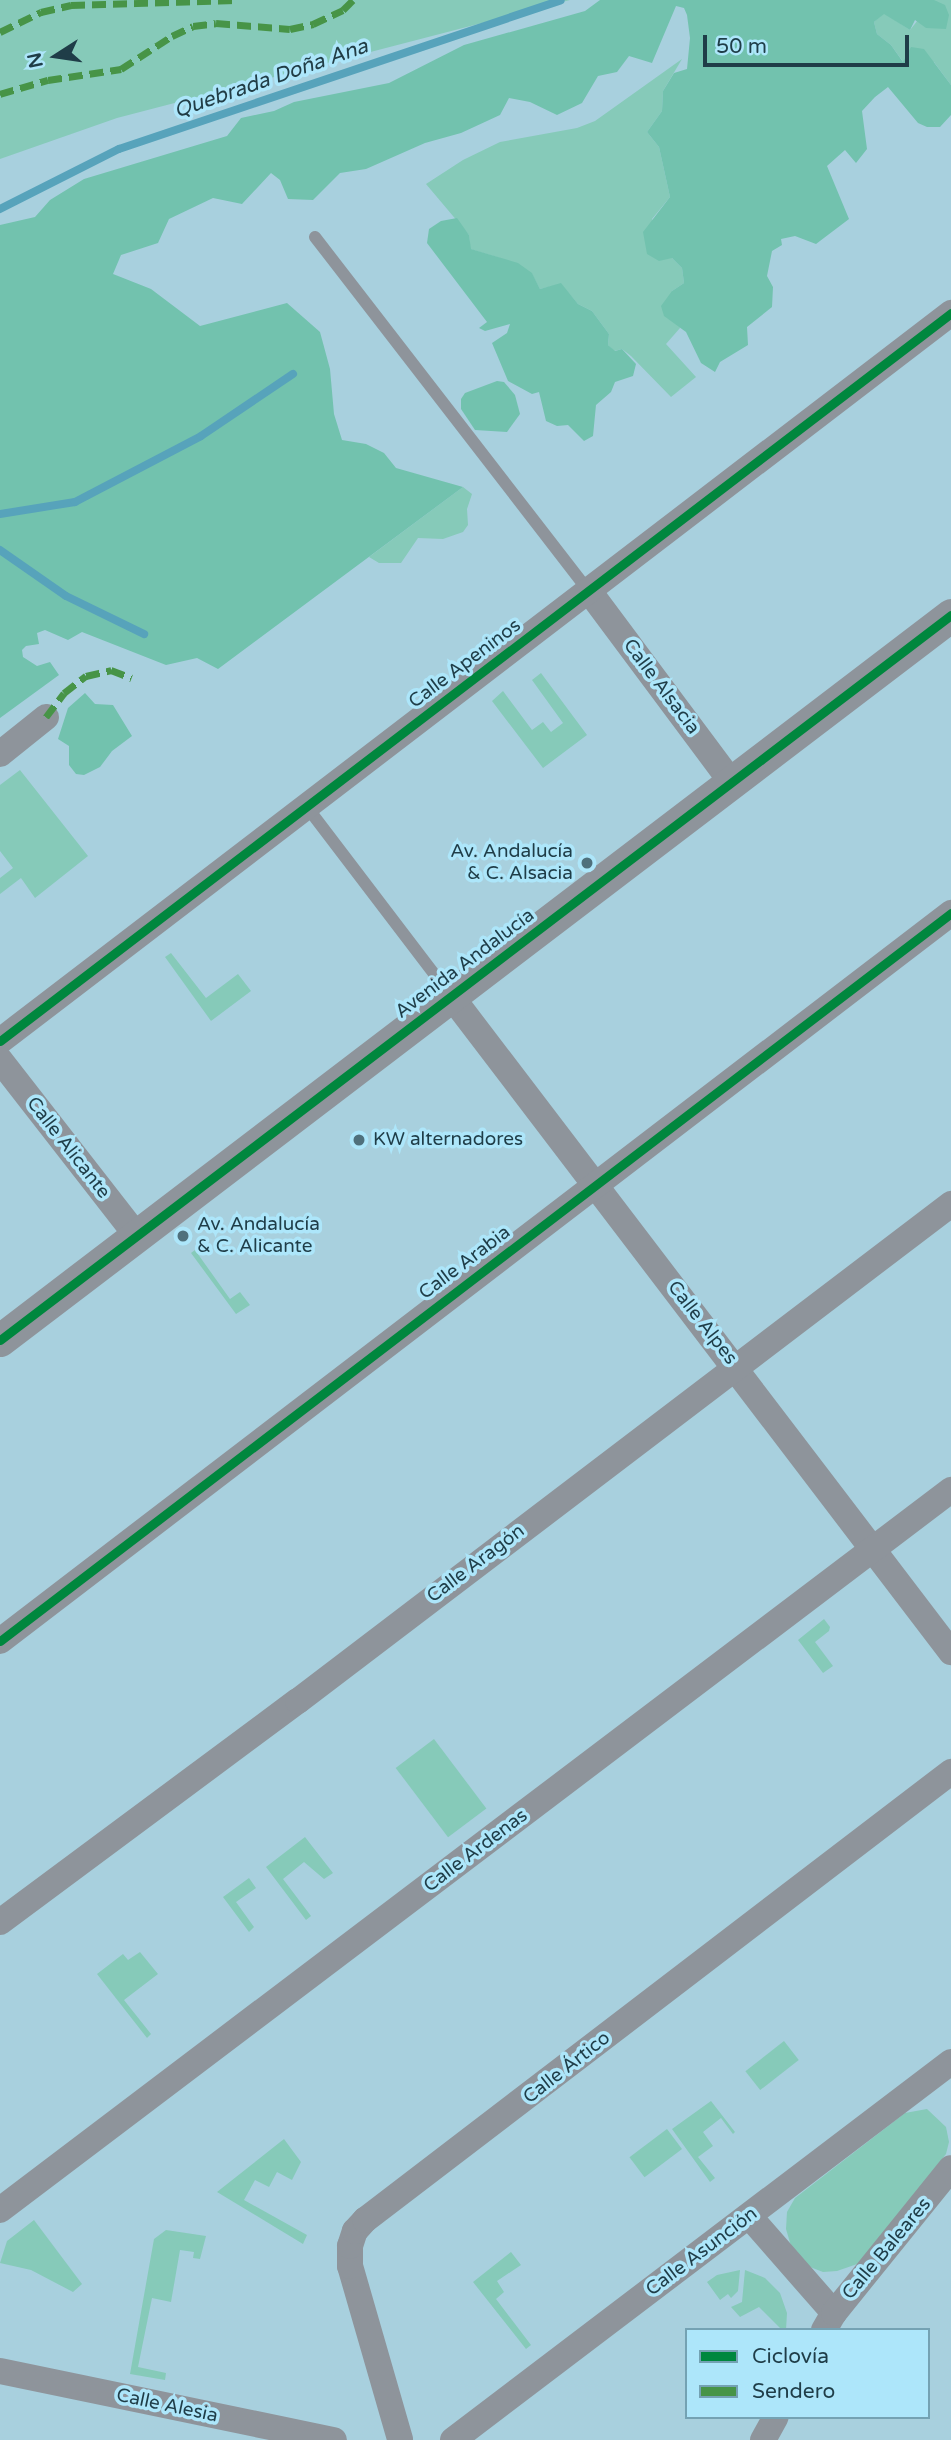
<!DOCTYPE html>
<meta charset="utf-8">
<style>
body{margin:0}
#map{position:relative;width:951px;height:2440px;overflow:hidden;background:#a8d0de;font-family:"Varela Round",sans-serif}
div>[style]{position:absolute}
.green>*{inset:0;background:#86cab9;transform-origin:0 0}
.forest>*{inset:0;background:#72c2ae}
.stream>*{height:8px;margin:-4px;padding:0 4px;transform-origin:4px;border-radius:4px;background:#57a3bb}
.service>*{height:12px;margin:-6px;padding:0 6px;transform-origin:6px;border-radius:6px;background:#8e949b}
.minor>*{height:26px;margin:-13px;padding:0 13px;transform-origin:13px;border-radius:13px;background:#8e949b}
.tertiary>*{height:33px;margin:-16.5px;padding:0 16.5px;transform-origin:16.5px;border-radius:16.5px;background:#8e949b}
.quiet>*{height:7px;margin-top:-3.5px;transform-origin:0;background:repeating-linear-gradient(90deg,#479447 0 14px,transparent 0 21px)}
.cycleway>*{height:9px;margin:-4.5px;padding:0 4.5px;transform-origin:4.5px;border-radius:4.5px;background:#00873e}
.dots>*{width:19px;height:19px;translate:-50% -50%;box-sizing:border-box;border:4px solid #ade6fa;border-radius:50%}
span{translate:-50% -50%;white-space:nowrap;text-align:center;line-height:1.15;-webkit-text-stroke:7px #ade6fa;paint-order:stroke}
.street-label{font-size:19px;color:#1f3d48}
.poi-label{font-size:19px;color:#1f3d48}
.right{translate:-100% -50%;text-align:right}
.left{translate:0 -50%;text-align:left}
.water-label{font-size:21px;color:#213d46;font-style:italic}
.legend{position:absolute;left:685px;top:2328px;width:245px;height:91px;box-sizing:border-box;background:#ade6fa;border:2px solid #74a2b3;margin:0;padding:9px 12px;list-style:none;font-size:21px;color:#1f3d48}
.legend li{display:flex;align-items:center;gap:14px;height:35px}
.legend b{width:35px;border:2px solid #74a2b3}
.north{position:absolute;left:21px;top:21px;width:70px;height:70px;-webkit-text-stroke:5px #ade6fa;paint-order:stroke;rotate:258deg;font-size:19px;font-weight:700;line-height:28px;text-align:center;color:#1f3d48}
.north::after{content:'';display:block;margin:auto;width:24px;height:32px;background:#1f3d48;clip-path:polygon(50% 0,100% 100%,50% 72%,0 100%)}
.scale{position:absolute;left:703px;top:35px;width:206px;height:32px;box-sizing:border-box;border:4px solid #1f3d48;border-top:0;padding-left:9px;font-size:21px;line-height:24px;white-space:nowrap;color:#1f3d48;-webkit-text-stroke:5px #ade6fa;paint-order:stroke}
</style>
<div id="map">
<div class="green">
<i style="clip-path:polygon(0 0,570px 0,117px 118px,0 159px)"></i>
<i style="clip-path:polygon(934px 0,951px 0,951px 85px,934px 62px,904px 63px,891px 45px,877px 34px,874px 22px,884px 13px,910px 30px)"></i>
<i style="clip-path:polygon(682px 59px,663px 91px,662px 111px,647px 132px,659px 147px,670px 197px,652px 219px,672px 258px,682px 268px,684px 283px,672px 291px,680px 328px,666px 344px,696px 377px,671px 397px,631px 356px,622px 349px,614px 351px,608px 345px,609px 334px,592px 311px,578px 304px,561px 284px,540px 289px,532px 274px,500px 258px,470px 249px,469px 235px,426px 184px,463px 160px,500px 142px,577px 128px,595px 121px)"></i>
<i style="clip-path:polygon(463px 487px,472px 494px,467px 509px,468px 525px,463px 532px,443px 539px,418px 538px,401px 563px,379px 563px,369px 557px)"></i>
<i style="clip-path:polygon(541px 673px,587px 735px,543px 768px,492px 701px,503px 691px,532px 730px,543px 722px,551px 732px,563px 723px,532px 680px)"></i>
<i style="clip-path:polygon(20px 770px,88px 856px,35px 898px,21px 878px,0 894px,0 878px,13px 868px,0 851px,0 785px)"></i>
<i style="clip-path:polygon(171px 953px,206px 998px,238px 974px,251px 991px,211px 1021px,165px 957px)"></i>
<i style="clip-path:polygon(195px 1250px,230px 1299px,240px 1292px,250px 1305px,236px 1314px,191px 1253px)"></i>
<i style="clip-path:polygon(824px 1619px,830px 1627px,829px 1631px,815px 1642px,833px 1666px,823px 1673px,798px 1640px)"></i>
<i style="left:434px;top:1739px;width:87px;height:48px;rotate:53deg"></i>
<i style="clip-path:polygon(305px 1837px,333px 1873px,324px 1879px,304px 1862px,283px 1879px,311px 1916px,306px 1920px,266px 1867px)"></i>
<i style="clip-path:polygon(249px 1878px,256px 1888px,236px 1902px,254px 1927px,249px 1932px,223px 1897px)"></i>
<i style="clip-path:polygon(140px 1952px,158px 1974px,124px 2000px,151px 2034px,147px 2038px,97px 1974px,123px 1954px,128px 1960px)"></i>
<i style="left:784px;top:2041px;width:24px;height:49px;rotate:52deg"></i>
<i style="clip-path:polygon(711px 2101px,735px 2132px,733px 2134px,721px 2118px,703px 2132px,713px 2146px,698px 2157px,715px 2178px,710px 2182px,672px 2129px)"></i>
<i style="clip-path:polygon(927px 2109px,946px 2127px,949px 2142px,946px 2154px,863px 2262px,837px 2271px,823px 2272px,810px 2267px,791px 2246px,786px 2229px,787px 2212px,795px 2198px,905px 2113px)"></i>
<i style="left:667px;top:2129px;width:25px;height:47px;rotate:53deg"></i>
<i style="clip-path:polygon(284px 2139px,301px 2162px,292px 2180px,277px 2172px,269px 2187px,255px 2180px,244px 2200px,307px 2235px,303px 2244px,217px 2192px)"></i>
<i style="clip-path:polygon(34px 2220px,82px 2284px,73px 2292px,31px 2270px,0 2263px,7px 2241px)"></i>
<i style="clip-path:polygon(166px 2230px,206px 2236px,200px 2259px,193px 2258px,194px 2252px,180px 2250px,171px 2302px,152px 2298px,138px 2367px,166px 2373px,165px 2380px,130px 2374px,154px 2239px)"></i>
<i style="clip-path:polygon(511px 2252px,521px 2265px,497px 2281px,504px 2292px,496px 2299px,531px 2345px,526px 2349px,473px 2282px)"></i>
<i style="clip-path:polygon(740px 2270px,738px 2291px,731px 2298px,728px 2294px,720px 2300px,707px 2282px,717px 2275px)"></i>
<i style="clip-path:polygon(745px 2270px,765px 2278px,780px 2293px,787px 2313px,786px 2330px,782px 2330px,759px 2307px,740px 2317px,731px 2307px,742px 2302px)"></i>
</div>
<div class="forest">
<i style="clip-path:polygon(600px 0,934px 0,945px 5px,949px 15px,946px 29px,926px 28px,915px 20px,910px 30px,884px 14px,874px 22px,877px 34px,891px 45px,903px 62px,911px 47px,924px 49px,951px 85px,951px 115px,940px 127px,927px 127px,918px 123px,888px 87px,875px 97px,862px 111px,867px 149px,856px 163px,845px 150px,827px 166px,849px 219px,816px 244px,795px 236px,781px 239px,782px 245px,772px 251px,767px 276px,773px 287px,772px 307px,747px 327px,748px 345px,720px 362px,715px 372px,701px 363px,686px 332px,664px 316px,661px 306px,672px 291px,684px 283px,682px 268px,672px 258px,659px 261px,647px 254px,643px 232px,670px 197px,659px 147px,647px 132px,662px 111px,663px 91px,674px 73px,687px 69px,690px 38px,687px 15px,684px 8px,676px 6px,652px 63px,629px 56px,617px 72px,598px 76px,582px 103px,557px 115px,530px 102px,509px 98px,500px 115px,461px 133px,425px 143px,366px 169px,340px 173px,313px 200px,288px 199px,280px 180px,271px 173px,242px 204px,213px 198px,169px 219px,158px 243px,121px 255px,113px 274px,151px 289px,200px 326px,287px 303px,320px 332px,330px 369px,334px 414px,342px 440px,366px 444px,384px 453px,396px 468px,463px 487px,218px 669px,197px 658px,166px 665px,82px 632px,68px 640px,45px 630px,37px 633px,39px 644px,26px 646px,22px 650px,23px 657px,37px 666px,50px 662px,59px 675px,0 718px,0 225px,35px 217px,50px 200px,84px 179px,227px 136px,241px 118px,274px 111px,294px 102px,389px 83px,464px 45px,585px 11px)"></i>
<i style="clip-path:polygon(457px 218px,469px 235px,471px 249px,518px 263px,532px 273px,540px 289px,561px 283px,578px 304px,592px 311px,609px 334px,608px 345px,615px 351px,622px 349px,636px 364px,633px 376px,615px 382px,611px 392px,596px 405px,593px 436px,584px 441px,568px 425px,557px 426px,546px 421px,539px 392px,532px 394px,508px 381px,492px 343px,507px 333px,510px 324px,485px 331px,479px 328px,487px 322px,427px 243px,429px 229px,441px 221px)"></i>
<i style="clip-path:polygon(497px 381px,504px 382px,515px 395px,520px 414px,507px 432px,475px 430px,461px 409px,461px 399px,465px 393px)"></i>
<i style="clip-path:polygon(85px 693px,95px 704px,113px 705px,132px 736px,112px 751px,100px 767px,84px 775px,76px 774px,69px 765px,69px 746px,58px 739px,68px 708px)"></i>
</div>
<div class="stream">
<i style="left:0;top:209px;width:133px;rotate:-26.8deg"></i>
<i style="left:119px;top:149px;width:466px;rotate:-18.6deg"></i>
<i style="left:0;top:514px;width:76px;rotate:-9.1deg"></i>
<i style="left:75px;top:502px;width:142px;rotate:-27.6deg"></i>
<i style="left:201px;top:436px;width:111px;rotate:-34deg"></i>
<i style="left:0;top:550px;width:80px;rotate:34.9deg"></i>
<i style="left:66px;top:596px;width:87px;rotate:26deg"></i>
</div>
<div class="service">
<i style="left:315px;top:237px;width:448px;rotate:52.3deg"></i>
<i style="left:307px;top:807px;width:238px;rotate:52.7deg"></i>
</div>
<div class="minor">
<i style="left:589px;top:591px;width:239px;rotate:53.3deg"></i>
<i style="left:0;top:754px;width:59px;rotate:-38.8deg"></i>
<i style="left:451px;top:996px;width:825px;rotate:52.69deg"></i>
<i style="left:0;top:1041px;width:1198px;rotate:-37.43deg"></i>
<i style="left:0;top:1060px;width:223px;rotate:52.1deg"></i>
<i style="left:0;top:1641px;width:1198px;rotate:-37.43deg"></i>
<i style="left:0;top:1922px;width:371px;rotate:-36.6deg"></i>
<i style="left:298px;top:1701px;width:821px;rotate:-37.27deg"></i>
<i style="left:0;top:2210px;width:1193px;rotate:-37.13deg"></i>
<i style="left:749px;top:2216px;width:129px;rotate:48.8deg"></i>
<i style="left:824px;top:2330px;width:20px;rotate:-60deg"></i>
<i style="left:834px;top:2313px;width:186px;rotate:-51.1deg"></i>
<i style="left:0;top:2371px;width:341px;rotate:11.7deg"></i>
<i style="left:400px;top:2439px;width:180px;rotate:-106.1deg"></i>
<i style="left:350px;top:2266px;width:20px;rotate:-90deg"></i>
<i style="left:350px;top:2246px;width:16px;rotate:-72deg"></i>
<i style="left:355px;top:2231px;width:15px;rotate:-48deg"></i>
<i style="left:365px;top:2220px;width:738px;rotate:-37.4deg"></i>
<i style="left:453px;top:2440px;width:625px;rotate:-37.2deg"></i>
<i style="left:763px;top:2440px;width:26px;rotate:-61deg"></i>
</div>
<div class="tertiary">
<i style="left:0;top:1340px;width:1196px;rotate:-37.32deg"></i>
</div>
<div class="quiet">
<i style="left:0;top:32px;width:46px;rotate:-26deg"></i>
<i style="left:41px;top:12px;width:31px;rotate:-13deg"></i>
<i style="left:71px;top:5px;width:165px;rotate:-1.7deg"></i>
<i style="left:0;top:94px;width:50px;rotate:-16.3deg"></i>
<i style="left:48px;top:80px;width:74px;rotate:-8.6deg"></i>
<i style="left:121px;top:69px;width:61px;rotate:-32.9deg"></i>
<i style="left:172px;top:36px;width:23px;rotate:-25deg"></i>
<i style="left:193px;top:26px;width:23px;rotate:-7deg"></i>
<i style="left:216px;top:23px;width:74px;rotate:4.6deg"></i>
<i style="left:290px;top:29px;width:24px;rotate:-12deg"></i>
<i style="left:313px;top:24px;width:33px;rotate:-25deg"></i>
<i style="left:343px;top:10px;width:14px;rotate:-45deg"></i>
<i style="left:46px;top:717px;width:30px;rotate:-53deg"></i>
<i style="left:64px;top:693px;width:28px;rotate:-38deg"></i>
<i style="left:86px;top:676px;width:26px;rotate:-13deg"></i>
<i style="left:111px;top:670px;width:22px;rotate:21deg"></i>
</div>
<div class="cycleway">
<i style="left:0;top:1041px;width:1198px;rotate:-37.43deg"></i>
<i style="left:0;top:1340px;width:1196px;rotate:-37.32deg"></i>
<i style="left:0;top:1641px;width:1198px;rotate:-37.43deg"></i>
</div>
<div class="dots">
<i style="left:587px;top:863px;background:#4f707c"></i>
<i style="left:359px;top:1140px;background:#4f707c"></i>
<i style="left:183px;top:1236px;background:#4f707c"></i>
</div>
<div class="street-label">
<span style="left:465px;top:664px;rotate:-37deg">Calle Apeninos</span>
<span style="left:661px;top:687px;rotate:53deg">Calle Alsacia</span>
<span style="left:465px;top:964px;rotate:-37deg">Avenida Andalucía</span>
<span style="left:68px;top:1148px;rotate:52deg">Calle Alicante</span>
<span style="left:465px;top:1263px;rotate:-37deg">Calle Arabia</span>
<span style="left:702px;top:1323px;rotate:52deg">Calle Alpes</span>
<span style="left:476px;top:1564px;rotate:-37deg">Calle Aragón</span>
<span style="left:476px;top:1851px;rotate:-37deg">Calle Ardenas</span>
<span style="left:567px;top:2068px;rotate:-38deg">Calle Ártico</span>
<span style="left:887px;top:2249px;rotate:-50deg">Calle Baleares</span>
<span style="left:702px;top:2252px;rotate:-37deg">Calle Asunción</span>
<span style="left:167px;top:2406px;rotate:12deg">Calle Alesia</span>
</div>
<div class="poi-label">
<span class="right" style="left:573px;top:863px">Av. Andalucía<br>&amp; C. Alsacia</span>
<span class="left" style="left:373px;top:1140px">KW alternadores</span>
<span class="left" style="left:197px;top:1236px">Av. Andalucía<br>&amp; C. Alicante</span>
</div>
<div class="water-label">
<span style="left:271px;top:79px;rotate:-19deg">Quebrada Doña Ana</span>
</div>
<ul class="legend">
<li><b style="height:9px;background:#00873e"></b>Ciclovía</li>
<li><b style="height:9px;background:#479447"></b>Sendero</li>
</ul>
<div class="north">N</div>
<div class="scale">50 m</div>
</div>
